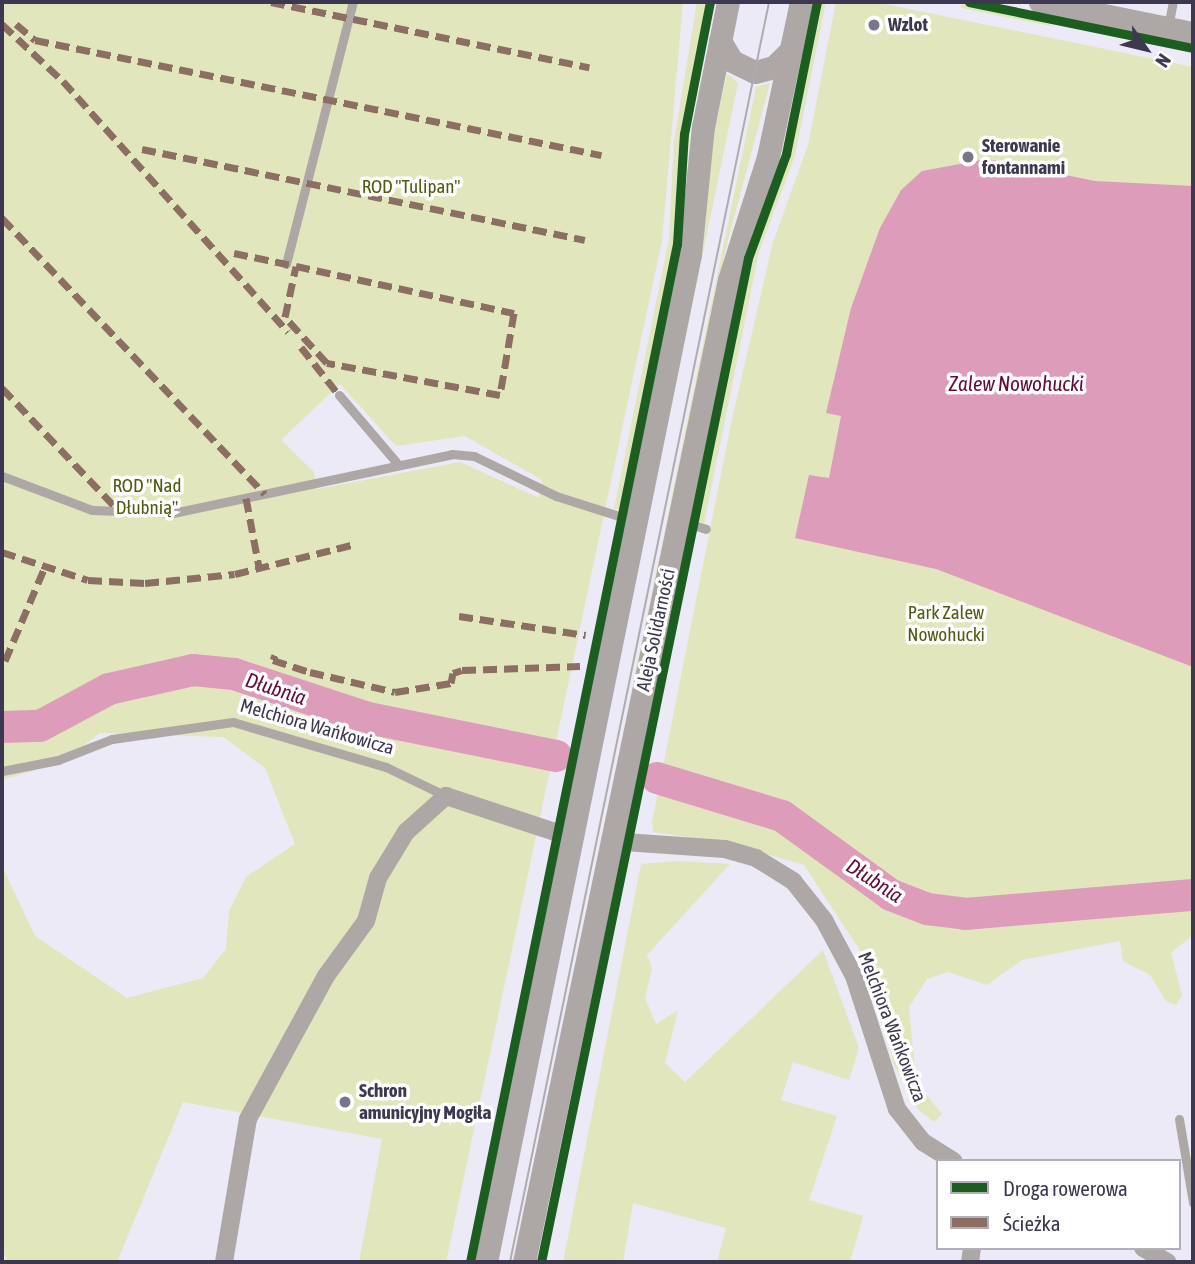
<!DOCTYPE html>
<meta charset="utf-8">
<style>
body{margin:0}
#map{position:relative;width:1195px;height:1264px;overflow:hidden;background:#eceaf7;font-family:"Asap Condensed",sans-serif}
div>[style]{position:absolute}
.green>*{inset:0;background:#e1e6bc}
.water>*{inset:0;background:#de9cbb}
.river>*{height:32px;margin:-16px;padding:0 16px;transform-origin:16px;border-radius:16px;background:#de9cbb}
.service>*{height:9px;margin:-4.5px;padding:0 4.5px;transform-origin:4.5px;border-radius:4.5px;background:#ada7a6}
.minor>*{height:18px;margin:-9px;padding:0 9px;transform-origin:9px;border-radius:9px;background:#ada7a6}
.tertiary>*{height:23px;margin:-11.5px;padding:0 11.5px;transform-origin:11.5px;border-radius:11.5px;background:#ada7a6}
.tram>*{height:2px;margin:-1px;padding:0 1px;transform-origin:1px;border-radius:1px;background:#b0abaf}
.quiet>*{height:7px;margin-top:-3.5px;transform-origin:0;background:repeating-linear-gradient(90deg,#8d6e63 0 14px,transparent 0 21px)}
.cycleway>*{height:9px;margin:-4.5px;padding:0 4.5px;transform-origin:4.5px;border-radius:4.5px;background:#1b5e20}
.dots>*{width:19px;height:19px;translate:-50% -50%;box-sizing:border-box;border:4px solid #fff;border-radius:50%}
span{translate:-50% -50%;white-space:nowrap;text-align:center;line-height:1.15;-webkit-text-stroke:7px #fff;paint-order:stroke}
.poi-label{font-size:19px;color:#3d384f;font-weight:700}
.left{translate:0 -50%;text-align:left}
.park-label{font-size:19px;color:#535a11}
.street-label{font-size:19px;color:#3d384f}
.water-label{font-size:21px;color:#620d39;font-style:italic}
.frame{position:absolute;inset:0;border:4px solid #3d384f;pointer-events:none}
.legend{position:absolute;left:936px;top:1159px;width:245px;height:91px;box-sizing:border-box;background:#fff;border:2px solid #b1afb9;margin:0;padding:9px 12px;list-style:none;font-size:21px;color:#3d384f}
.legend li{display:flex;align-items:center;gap:14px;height:35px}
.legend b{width:35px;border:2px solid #b1afb9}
.north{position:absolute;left:1111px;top:14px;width:70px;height:70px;-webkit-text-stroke:5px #fff;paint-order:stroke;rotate:124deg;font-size:19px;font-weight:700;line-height:28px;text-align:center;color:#3d384f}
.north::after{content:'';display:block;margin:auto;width:24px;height:32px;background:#3d384f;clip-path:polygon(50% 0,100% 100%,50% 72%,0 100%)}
</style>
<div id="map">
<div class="green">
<i style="clip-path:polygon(evenodd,2px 2px,683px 2px,662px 240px,446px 1262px,359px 1262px,382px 1139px,183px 1102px,117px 1262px,8px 1262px,2px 1250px,2px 866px,35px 936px,127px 998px,203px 978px,226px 949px,229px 911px,246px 877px,295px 844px,265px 768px,223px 737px,100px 733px,60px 763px,2px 780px,2px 2px,340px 384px,396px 446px,465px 436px,542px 480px,539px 498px,460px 462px,317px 489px,314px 472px,281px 440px,340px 384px)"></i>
<i style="clip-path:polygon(697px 2px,708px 2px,682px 132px,676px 236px,621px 509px,614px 509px,669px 239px,674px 141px)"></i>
<i style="clip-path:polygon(712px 2px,690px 131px,680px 245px,625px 508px,679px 246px,684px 141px)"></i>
<i style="clip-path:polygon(820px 2px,826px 2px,795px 156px,759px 252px,704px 524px,697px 520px,749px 267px,788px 155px)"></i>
<i style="clip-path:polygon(836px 2px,875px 2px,1193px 67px,1193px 935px,1171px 953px,1182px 995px,1176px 1005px,1166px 1001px,1150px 975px,1123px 961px,1120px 941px,1022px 960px,987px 985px,948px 972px,927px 979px,909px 1007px,916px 1082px,942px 1114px,934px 1122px,919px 1110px,894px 1065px,865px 958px,804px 865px,728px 843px,653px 832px,652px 822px,732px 419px,773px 242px,808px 145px)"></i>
<i style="clip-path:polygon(962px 4px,1022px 14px,1056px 27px,961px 8px)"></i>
<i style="clip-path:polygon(727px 74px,738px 83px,604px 734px,709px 154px)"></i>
<i style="clip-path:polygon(770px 83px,727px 244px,626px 719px,756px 87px)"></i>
<i style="clip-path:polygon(676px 861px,730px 864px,647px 955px,652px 968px,645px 998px,656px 1024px,678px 1010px,665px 1063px,685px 1082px,823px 950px,859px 1048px,849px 1080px,793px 1062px,781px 1100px,837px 1116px,809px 1200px,863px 1216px,850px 1262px,717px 1262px,726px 1228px,633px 1203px,623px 1262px,563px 1262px,641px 864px)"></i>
</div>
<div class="water">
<i style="clip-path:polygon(987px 159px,1095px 181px,1193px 186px,1193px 667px,936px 569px,795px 538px,809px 475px,829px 478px,841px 416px,826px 413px,851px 308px,880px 228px,901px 190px,922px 171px)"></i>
</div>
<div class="river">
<i style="left:2px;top:727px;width:38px;rotate:-2deg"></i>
<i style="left:40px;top:726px;width:78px;rotate:-28.2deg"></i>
<i style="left:109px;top:689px;width:86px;rotate:-12.7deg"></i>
<i style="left:193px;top:670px;width:41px;rotate:5.6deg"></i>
<i style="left:234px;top:674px;width:141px;rotate:18.2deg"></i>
<i style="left:368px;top:718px;width:192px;rotate:11.4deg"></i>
<i style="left:657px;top:778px;width:131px;rotate:16.9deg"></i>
<i style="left:782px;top:816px;width:135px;rotate:35.9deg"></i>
<i style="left:891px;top:895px;width:39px;rotate:21deg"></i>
<i style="left:927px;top:909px;width:38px;rotate:7deg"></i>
<i style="left:965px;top:914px;width:229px;rotate:-4.8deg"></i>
</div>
<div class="service">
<i style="left:1168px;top:27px;width:25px;rotate:-79deg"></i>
<i style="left:286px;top:264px;width:270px;rotate:-75.7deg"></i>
<i style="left:339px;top:395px;width:88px;rotate:49.6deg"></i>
<i style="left:2px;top:476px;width:96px;rotate:20.7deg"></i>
<i style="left:92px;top:510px;width:81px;rotate:2.1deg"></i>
<i style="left:173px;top:513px;width:285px;rotate:-11.9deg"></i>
<i style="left:452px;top:454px;width:22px;rotate:5deg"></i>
<i style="left:474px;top:456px;width:91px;rotate:26deg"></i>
<i style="left:556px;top:496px;width:83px;rotate:17.6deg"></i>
<i style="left:680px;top:521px;width:27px;rotate:17deg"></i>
<i style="left:2px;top:771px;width:57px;rotate:-11.1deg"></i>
<i style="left:58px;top:760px;width:58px;rotate:-21.3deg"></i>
<i style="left:112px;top:739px;width:122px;rotate:-8deg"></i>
<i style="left:233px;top:722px;width:159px;rotate:16.4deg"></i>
<i style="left:386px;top:767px;width:67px;rotate:25.8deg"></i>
<i style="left:1179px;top:1119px;width:85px;rotate:80.5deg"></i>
</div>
<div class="minor">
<i style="left:610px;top:841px;width:115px;rotate:4deg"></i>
<i style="left:725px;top:849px;width:32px;rotate:16deg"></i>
<i style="left:756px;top:858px;width:44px;rotate:31.9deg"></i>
<i style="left:793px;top:881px;width:50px;rotate:51.5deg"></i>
<i style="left:824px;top:920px;width:64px;rotate:61.8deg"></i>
<i style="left:854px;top:976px;width:140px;rotate:72.1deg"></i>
<i style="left:897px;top:1109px;width:42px;rotate:51.8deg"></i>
<i style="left:923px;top:1142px;width:36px;rotate:32deg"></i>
<i style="left:1143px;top:1248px;width:28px;rotate:30deg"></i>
<i style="left:224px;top:1262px;width:145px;rotate:-80.5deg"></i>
<i style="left:248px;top:1119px;width:163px;rotate:-61.4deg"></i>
<i style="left:326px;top:976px;width:68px;rotate:-54deg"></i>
<i style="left:366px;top:921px;width:45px;rotate:-74.4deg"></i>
<i style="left:378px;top:878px;width:54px;rotate:-58.7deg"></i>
<i style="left:406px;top:832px;width:54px;rotate:-42deg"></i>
<i style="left:446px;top:796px;width:134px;rotate:18.3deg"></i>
<i style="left:970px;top:1262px;width:14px;rotate:-82deg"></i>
</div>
<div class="tertiary">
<i style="left:1040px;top:2px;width:156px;rotate:11.5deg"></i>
<i style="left:720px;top:41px;width:23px;rotate:59deg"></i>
<i style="left:732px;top:61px;width:25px;rotate:26deg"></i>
<i style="left:755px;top:72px;width:20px;rotate:-15deg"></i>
<i style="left:774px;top:67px;width:24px;rotate:-45deg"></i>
<i style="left:486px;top:1262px;width:1028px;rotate:-78.56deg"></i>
<i style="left:690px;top:254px;width:128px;rotate:-84.2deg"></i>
<i style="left:703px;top:127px;width:127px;rotate:-78.7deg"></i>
<i style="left:524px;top:1262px;width:1003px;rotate:-78.21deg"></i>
<i style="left:729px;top:280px;width:129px;rotate:-72.4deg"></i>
<i style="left:768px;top:157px;width:158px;rotate:-78deg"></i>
</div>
<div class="tram">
<i style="left:510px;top:1262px;width:1286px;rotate:-78.38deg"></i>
</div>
<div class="quiet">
<i style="left:271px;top:2px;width:325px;rotate:11.6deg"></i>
<i style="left:2px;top:24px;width:83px;rotate:43.1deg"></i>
<i style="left:63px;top:81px;width:337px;rotate:48.1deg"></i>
<i style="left:16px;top:24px;width:25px;rotate:40deg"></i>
<i style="left:35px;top:40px;width:578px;rotate:11.49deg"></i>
<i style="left:142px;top:149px;width:452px;rotate:11.6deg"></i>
<i style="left:2px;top:218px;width:381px;rotate:46.4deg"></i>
<i style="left:234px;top:253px;width:63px;rotate:11.8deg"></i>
<i style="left:296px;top:266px;width:223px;rotate:12.2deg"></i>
<i style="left:514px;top:313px;width:83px;rotate:99.7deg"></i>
<i style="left:500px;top:395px;width:176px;rotate:-169.5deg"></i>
<i style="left:327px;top:363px;width:62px;rotate:-132.4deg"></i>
<i style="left:285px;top:317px;width:52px;rotate:-77.8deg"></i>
<i style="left:301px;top:347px;width:61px;rotate:51.6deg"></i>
<i style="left:2px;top:388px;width:171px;rotate:46.4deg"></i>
<i style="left:246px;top:498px;width:70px;rotate:79.3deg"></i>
<i style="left:2px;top:552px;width:90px;rotate:18deg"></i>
<i style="left:88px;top:580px;width:57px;rotate:3deg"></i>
<i style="left:145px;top:583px;width:90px;rotate:-5.7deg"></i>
<i style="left:235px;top:574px;width:124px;rotate:-14deg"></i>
<i style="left:459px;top:616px;width:128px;rotate:8.5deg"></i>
<i style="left:275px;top:655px;width:5px;rotate:112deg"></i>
<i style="left:273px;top:660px;width:39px;rotate:18deg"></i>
<i style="left:310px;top:672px;width:87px;rotate:13.2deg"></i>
<i style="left:395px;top:692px;width:57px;rotate:-9.1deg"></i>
<i style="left:451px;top:683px;width:10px;rotate:-79deg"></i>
<i style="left:453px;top:673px;width:9px;rotate:-18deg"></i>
<i style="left:462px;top:670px;width:118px;rotate:-1.9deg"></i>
<i style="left:5px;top:661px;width:100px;rotate:-67deg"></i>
</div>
<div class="cycleway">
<i style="left:969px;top:2px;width:229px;rotate:11.6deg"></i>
<i style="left:470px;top:1262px;width:1039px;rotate:-78.51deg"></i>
<i style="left:677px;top:244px;width:110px;rotate:-86.4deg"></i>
<i style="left:684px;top:134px;width:135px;rotate:-78.9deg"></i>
<i style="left:541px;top:1262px;width:1025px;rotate:-78.35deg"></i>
<i style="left:748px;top:258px;width:111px;rotate:-69.9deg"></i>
<i style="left:786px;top:154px;width:155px;rotate:-78.5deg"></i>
</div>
<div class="dots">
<i style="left:874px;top:25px;background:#7a768a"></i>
<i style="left:968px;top:157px;background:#7a768a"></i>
<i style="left:345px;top:1102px;background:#7a768a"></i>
</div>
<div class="poi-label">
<span class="left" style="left:888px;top:25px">Wzlot</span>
<span class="left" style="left:982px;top:157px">Sterowanie<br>fontannami</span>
<span class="left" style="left:359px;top:1102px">Schron<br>amunicyjny Mogiła</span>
</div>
<div class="park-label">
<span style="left:411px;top:187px">ROD "Tulipan"</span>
<span style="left:147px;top:497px">ROD "Nad<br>Dłubnią"</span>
<span style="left:946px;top:624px">Park Zalew<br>Nowohucki</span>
</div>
<div class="street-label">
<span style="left:656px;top:630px;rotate:-78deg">Aleja Solidarności</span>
<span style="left:317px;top:727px;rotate:16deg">Melchiora Wańkowicza</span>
<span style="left:892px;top:1027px;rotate:69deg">Melchiora Wańkowicza</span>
</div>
<div class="water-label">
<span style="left:1016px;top:383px">Zalew Nowohucki</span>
<span style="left:276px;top:688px;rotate:18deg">Dłubnia</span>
<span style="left:875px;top:880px;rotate:33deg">Dłubnia</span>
</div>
<div class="frame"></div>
<ul class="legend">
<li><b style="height:9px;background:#1b5e20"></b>Droga rowerowa</li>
<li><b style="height:9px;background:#8d6e63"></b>Ścieżka</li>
</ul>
<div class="north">N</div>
</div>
